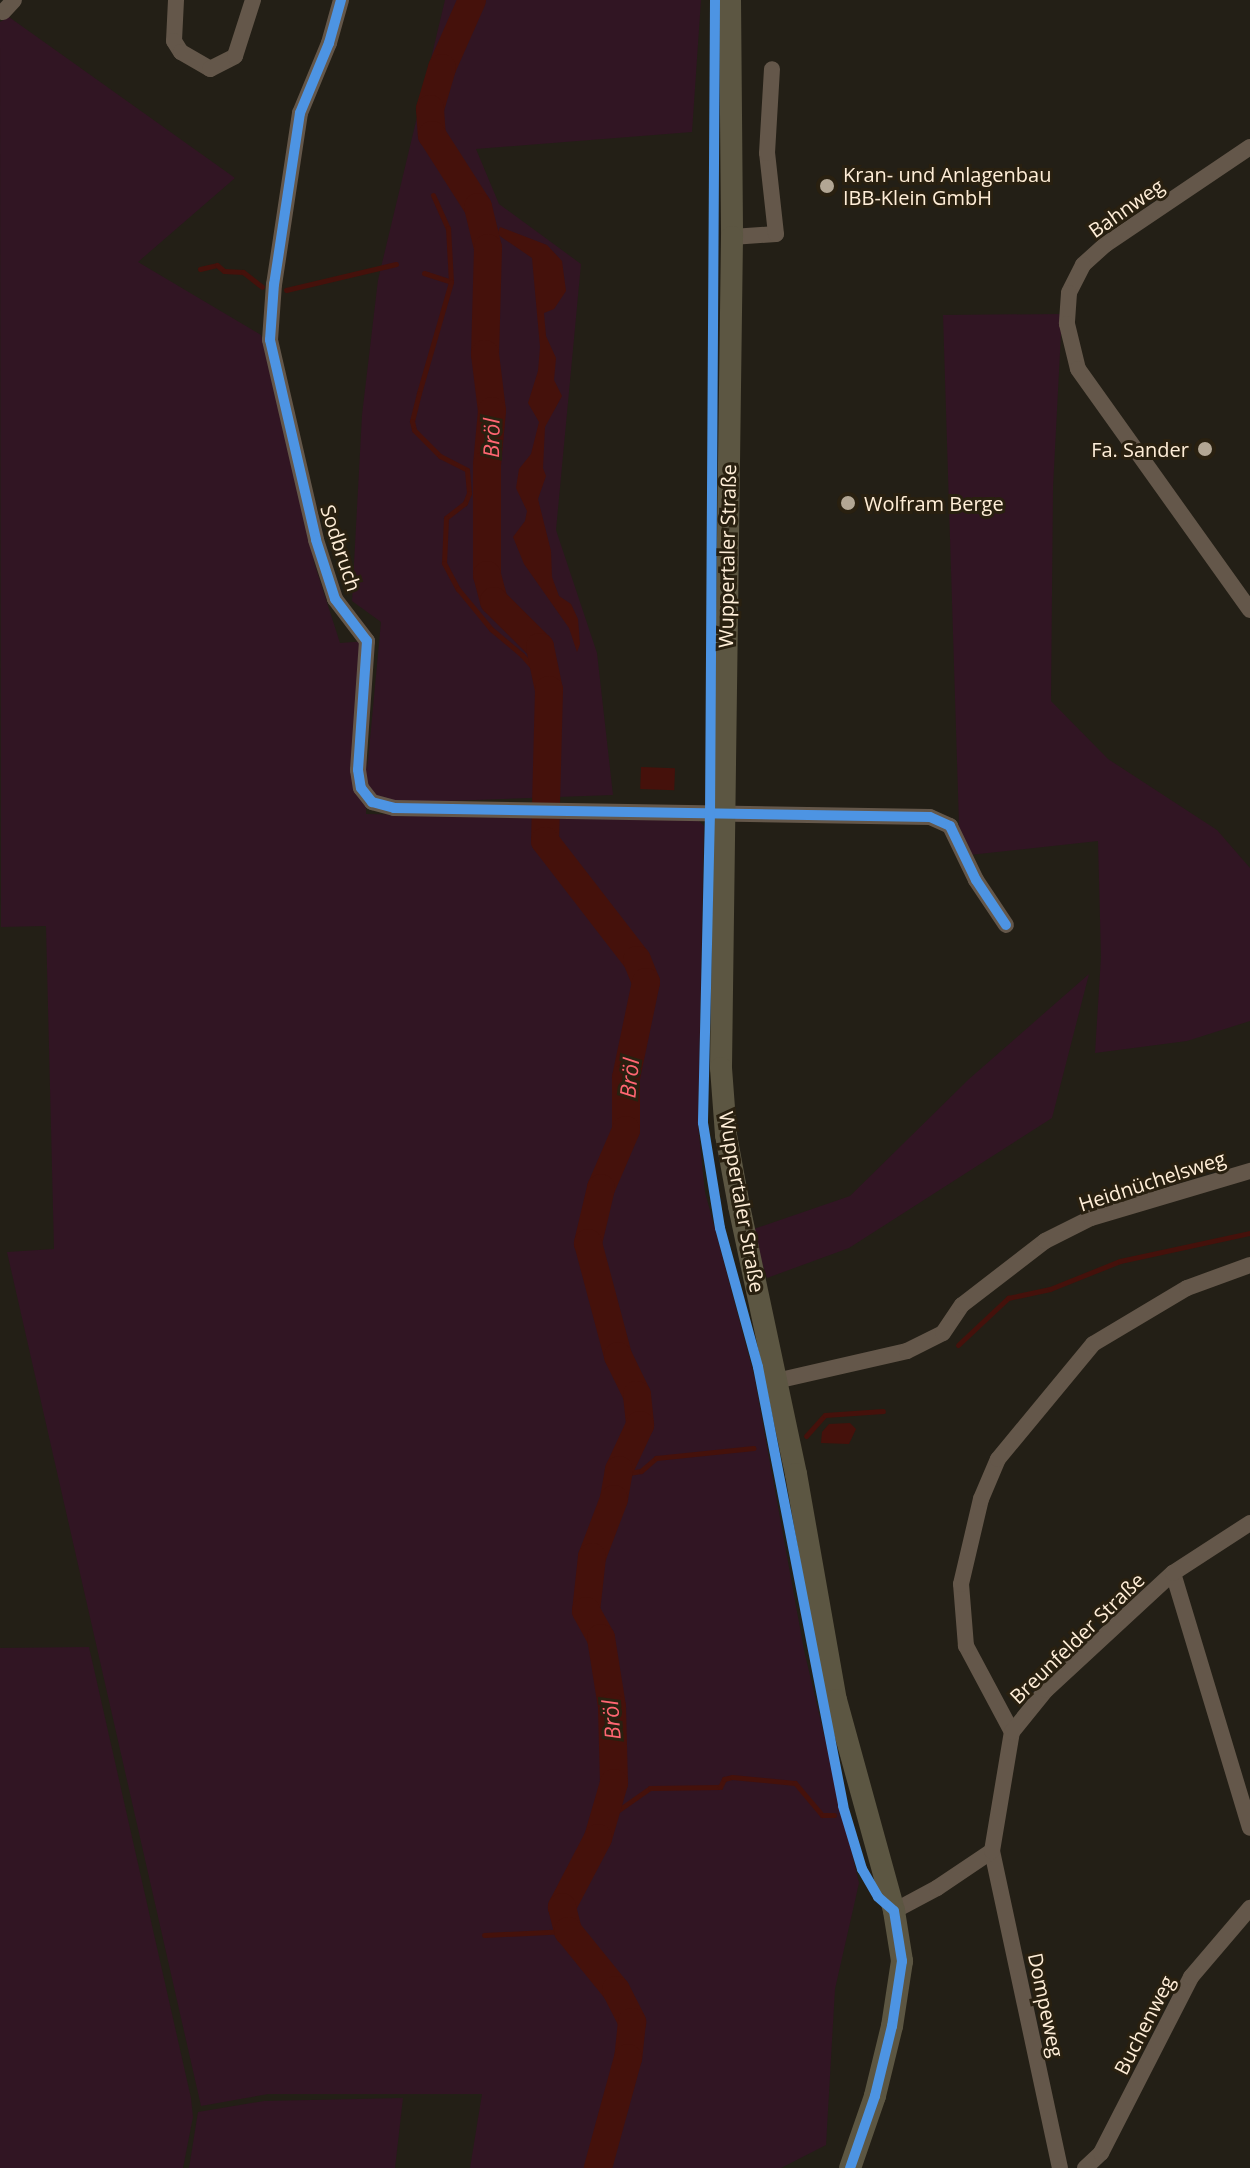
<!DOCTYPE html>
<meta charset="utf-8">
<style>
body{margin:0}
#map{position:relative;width:1250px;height:2168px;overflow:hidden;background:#231f16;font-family:"Open Sans",sans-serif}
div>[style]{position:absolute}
.green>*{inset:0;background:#311523}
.water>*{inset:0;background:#45110b;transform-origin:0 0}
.stream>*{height:5px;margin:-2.5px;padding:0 2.5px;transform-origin:2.5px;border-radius:2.5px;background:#45110b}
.river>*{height:28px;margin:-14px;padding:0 14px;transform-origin:14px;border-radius:14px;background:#45110b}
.minor>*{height:16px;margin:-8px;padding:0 8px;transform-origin:8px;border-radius:8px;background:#64574a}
.major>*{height:22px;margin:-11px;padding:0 11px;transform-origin:11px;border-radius:11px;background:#5c5642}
.cycleway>*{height:10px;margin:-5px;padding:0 5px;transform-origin:5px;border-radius:5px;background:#4d94e3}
.dots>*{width:22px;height:22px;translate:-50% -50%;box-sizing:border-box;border:4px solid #292010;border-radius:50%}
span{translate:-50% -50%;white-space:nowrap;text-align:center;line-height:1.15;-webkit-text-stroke:6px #292010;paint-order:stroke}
.poi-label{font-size:20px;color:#ffeed8}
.left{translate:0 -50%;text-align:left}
.right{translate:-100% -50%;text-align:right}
.street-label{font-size:20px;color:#ffeed8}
.water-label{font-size:22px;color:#ff6672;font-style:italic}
</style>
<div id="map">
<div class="green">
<i style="clip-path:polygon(445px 0,701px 0,692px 132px,476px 149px,499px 204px,581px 264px,556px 530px,597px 653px,613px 795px,393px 803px,375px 799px,366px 787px,366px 814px,697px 819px,704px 826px,698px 1125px,705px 1192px,754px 1375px,804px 1650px,859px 1883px,835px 1989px,826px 2145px,781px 2168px,470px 2168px,482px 2094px,268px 2094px,201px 2106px,7px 1252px,54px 1249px,46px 926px,1px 927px,0 22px,9px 17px,235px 178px,138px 262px,261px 335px,315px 565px,340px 643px,367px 641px,367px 771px,381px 622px,352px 601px,362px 415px,378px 280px)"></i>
<i style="clip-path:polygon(1062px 314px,1053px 487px,1051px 701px,1108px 759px,1217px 830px,1250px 868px,1250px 1021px,1187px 1041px,1095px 1053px,1101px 957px,1098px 841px,960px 856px,943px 315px)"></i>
<i style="clip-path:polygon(1089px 974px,1052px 1118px,849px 1248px,767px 1278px,751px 1230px,850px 1196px,969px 1079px)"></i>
<i style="clip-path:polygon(89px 1647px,191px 2098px,193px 2117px,183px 2168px,0 2168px,0 1648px)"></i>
<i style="clip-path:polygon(403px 2098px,395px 2168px,189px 2168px,198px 2112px,264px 2101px)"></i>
</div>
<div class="water">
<i style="clip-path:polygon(500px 227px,547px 245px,562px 261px,566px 291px,554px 309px,544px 313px,546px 336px,556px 358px,554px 380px,562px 396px,545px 427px,543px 468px,546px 476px,538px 499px,551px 551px,552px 577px,559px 596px,571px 604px,578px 619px,580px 644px,577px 652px,569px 628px,524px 564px,513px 537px,525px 521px,527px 511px,516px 488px,519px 469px,531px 454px,539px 422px,528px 403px,538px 371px,540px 347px,532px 258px,497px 234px)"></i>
<i style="left:641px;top:767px;width:34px;height:22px;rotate:2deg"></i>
<i style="clip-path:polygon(850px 1423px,856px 1429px,849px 1444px,821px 1443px,822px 1432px,829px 1424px)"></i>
</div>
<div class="stream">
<i style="left:433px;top:195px;width:36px;rotate:66deg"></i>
<i style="left:448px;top:228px;width:54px;rotate:86.8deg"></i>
<i style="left:200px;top:269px;width:17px;rotate:-13deg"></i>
<i style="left:217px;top:265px;width:9px;rotate:41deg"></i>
<i style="left:224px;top:271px;width:19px;rotate:3deg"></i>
<i style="left:243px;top:272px;width:24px;rotate:38deg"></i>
<i style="left:424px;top:273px;width:28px;rotate:18deg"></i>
<i style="left:451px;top:282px;width:116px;rotate:106.1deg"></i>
<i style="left:419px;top:393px;width:29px;rotate:104deg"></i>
<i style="left:412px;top:421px;width:9px;rotate:77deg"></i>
<i style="left:414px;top:430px;width:37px;rotate:45deg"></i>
<i style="left:440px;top:456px;width:30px;rotate:27deg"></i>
<i style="left:467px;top:470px;width:23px;rotate:85deg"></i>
<i style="left:469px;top:493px;width:11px;rotate:112deg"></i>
<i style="left:465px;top:503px;width:24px;rotate:142deg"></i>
<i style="left:446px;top:518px;width:45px;rotate:92.5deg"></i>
<i style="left:444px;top:563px;width:30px;rotate:62deg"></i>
<i style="left:458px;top:589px;width:52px;rotate:50.5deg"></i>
<i style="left:491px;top:629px;width:40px;rotate:40deg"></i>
<i style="left:522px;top:655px;width:40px;rotate:49deg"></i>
<i style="left:286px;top:290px;width:113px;rotate:-13.3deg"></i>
<i style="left:958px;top:1345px;width:69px;rotate:-43.2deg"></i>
<i style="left:1008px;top:1298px;width:43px;rotate:-12.1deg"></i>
<i style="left:1050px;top:1289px;width:75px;rotate:-21.8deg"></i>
<i style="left:1120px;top:1261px;width:133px;rotate:-12.2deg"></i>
<i style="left:806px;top:1436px;width:28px;rotate:-48deg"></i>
<i style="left:825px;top:1415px;width:58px;rotate:-3.9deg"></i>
<i style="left:618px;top:1475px;width:23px;rotate:-10deg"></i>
<i style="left:641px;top:1471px;width:20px;rotate:-41deg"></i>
<i style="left:656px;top:1458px;width:98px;rotate:-5.9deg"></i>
<i style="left:603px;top:1821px;width:57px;rotate:-35.1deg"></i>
<i style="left:650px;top:1788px;width:70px;rotate:-0.8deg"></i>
<i style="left:720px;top:1787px;width:9px;rotate:-63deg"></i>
<i style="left:724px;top:1779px;width:8px;rotate:-14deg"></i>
<i style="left:732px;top:1777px;width:63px;rotate:5.4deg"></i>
<i style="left:795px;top:1783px;width:42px;rotate:49.8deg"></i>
<i style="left:822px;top:1815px;width:12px"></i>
<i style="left:484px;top:1935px;width:84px;rotate:-2.7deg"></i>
</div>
<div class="river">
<i style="left:472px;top:0;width:74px;rotate:113.8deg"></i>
<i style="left:442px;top:68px;width:43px;rotate:106.3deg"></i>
<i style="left:430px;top:109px;width:26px;rotate:86deg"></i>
<i style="left:432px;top:135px;width:85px;rotate:57.4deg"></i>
<i style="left:478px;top:207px;width:42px;rotate:76.3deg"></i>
<i style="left:488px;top:248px;width:106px;rotate:91.6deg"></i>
<i style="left:485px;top:354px;width:57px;rotate:83deg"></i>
<i style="left:492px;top:411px;width:54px;rotate:95.3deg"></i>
<i style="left:487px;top:465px;width:110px;rotate:90deg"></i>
<i style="left:487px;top:575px;width:27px;rotate:75deg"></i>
<i style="left:494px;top:601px;width:65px;rotate:45deg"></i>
<i style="left:540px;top:647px;width:44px;rotate:78.2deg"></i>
<i style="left:549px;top:690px;width:151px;rotate:91.5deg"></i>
<i style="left:545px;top:841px;width:150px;rotate:52.3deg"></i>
<i style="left:637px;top:960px;width:24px;rotate:68deg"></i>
<i style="left:646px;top:982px;width:98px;rotate:101.8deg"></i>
<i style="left:626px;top:1078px;width:52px;rotate:90deg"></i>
<i style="left:626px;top:1130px;width:63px;rotate:113.3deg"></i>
<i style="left:601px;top:1188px;width:57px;rotate:103.3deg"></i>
<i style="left:588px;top:1243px;width:117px;rotate:75.1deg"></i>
<i style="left:618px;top:1356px;width:43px;rotate:64deg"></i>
<i style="left:637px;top:1395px;width:30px;rotate:84deg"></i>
<i style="left:640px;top:1425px;width:50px;rotate:115deg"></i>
<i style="left:619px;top:1470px;width:29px;rotate:100deg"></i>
<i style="left:614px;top:1499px;width:62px;rotate:110.8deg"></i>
<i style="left:592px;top:1557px;width:54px;rotate:96.3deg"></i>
<i style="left:586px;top:1611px;width:31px;rotate:61deg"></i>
<i style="left:601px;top:1638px;width:70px;rotate:80.9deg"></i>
<i style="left:612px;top:1707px;width:76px;rotate:88.5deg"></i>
<i style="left:614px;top:1783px;width:57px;rotate:106.2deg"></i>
<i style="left:598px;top:1838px;width:78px;rotate:117.6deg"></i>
<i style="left:562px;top:1907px;width:25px;rotate:76deg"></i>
<i style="left:568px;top:1931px;width:76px;rotate:50.9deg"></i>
<i style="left:616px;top:1990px;width:36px;rotate:63deg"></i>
<i style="left:632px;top:2022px;width:36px;rotate:96deg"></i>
<i style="left:628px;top:2058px;width:114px;rotate:105.3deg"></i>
</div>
<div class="minor">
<i style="left:176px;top:0;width:41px;rotate:92.8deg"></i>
<i style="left:174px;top:41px;width:13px;rotate:58deg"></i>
<i style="left:181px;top:52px;width:34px;rotate:30deg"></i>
<i style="left:210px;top:69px;width:28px;rotate:-27deg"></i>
<i style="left:235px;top:56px;width:59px;rotate:-72.2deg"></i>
<i style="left:341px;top:0;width:45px;rotate:105.6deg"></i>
<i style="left:329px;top:43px;width:76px;rotate:112.5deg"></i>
<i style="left:300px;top:113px;width:173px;rotate:98.6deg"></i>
<i style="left:274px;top:284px;width:56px;rotate:94.1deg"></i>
<i style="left:270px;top:340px;width:205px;rotate:77deg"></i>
<i style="left:316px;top:540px;width:62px;rotate:72.1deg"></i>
<i style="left:335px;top:599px;width:53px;rotate:52.7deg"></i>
<i style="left:367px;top:641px;width:129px;rotate:94deg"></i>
<i style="left:358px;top:770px;width:18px;rotate:81deg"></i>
<i style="left:361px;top:788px;width:18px;rotate:52deg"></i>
<i style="left:372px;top:802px;width:23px;rotate:15deg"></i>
<i style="left:394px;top:808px;width:536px;rotate:0.96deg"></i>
<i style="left:930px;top:817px;width:22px;rotate:24deg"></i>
<i style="left:950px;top:826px;width:60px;rotate:64.3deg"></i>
<i style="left:976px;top:880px;width:54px;rotate:56.3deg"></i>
<i style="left:3px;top:12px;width:16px;rotate:-47deg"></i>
<i style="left:1250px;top:147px;width:174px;rotate:146deg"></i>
<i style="left:1106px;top:244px;width:31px;rotate:138deg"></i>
<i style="left:1083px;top:265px;width:31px;rotate:117deg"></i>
<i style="left:1069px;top:293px;width:31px;rotate:94deg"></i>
<i style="left:1067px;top:324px;width:46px;rotate:76.3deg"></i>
<i style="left:1078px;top:369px;width:296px;rotate:54.5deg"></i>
<i style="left:732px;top:237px;width:44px;rotate:-3.9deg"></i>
<i style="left:776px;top:234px;width:81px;rotate:-96.3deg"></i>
<i style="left:767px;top:153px;width:84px;rotate:-86.6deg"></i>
<i style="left:776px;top:1381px;width:134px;rotate:-12.9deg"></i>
<i style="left:907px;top:1351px;width:40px;rotate:-26.6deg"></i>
<i style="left:943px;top:1333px;width:34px;rotate:-56deg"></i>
<i style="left:962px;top:1305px;width:105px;rotate:-37.6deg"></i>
<i style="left:1045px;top:1241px;width:51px;rotate:-26.6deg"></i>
<i style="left:1091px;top:1218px;width:166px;rotate:-16.5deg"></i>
<i style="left:1173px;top:1573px;width:266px;rotate:73.2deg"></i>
<i style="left:1012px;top:1732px;width:98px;rotate:-118.1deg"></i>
<i style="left:966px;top:1646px;width:62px;rotate:-94.6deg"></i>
<i style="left:961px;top:1584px;width:87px;rotate:-76.8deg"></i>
<i style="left:981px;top:1499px;width:43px;rotate:-67deg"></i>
<i style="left:998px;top:1459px;width:149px;rotate:-50.4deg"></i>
<i style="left:1093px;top:1344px;width:109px;rotate:-30.8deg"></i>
<i style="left:1187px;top:1288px;width:67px;rotate:-20.1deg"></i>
<i style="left:992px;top:1851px;width:324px;rotate:77.9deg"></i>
<i style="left:894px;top:1911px;width:49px;rotate:-28.1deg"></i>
<i style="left:937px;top:1888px;width:66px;rotate:-33.9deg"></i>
<i style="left:992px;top:1851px;width:121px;rotate:-80.5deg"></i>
<i style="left:1012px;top:1732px;width:54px;rotate:-51deg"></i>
<i style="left:1046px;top:1690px;width:173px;rotate:-42.7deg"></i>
<i style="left:1173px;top:1573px;width:92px;rotate:-33deg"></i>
<i style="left:1085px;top:2168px;width:22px;rotate:-43deg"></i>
<i style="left:1101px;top:2153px;width:198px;rotate:-62.9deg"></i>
<i style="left:1191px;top:1977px;width:91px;rotate:-49.5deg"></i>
</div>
<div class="major">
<i style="left:730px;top:0;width:237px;rotate:89.5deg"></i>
<i style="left:732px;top:237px;width:831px;rotate:90.76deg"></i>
<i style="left:721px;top:1068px;width:67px;rotate:85.7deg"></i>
<i style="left:726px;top:1135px;width:72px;rotate:79.6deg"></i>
<i style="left:739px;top:1206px;width:274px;rotate:78deg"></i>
<i style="left:796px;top:1474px;width:230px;rotate:80deg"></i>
<i style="left:836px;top:1700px;width:219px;rotate:74.6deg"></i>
<i style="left:894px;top:1911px;width:51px;rotate:80.9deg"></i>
<i style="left:902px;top:1961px;width:66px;rotate:98.7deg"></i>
<i style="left:892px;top:2026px;width:72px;rotate:103.7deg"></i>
<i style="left:875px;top:2096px;width:76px;rotate:109.1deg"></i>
</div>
<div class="cycleway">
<i style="left:341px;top:0;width:45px;rotate:105.6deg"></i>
<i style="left:329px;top:43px;width:76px;rotate:112.5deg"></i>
<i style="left:300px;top:113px;width:173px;rotate:98.6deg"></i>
<i style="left:274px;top:284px;width:56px;rotate:94.1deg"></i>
<i style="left:270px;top:340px;width:205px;rotate:77deg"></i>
<i style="left:316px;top:540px;width:62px;rotate:72.1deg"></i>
<i style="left:335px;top:599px;width:53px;rotate:52.7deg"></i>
<i style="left:367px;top:641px;width:129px;rotate:94deg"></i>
<i style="left:358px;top:770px;width:18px;rotate:81deg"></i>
<i style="left:361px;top:788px;width:18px;rotate:52deg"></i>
<i style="left:372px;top:802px;width:23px;rotate:15deg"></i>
<i style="left:394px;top:808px;width:536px;rotate:0.96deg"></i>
<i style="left:930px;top:817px;width:22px;rotate:24deg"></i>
<i style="left:950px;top:826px;width:60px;rotate:64.3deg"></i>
<i style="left:976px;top:880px;width:54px;rotate:56.3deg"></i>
<i style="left:715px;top:0;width:812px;rotate:90.35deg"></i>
<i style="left:710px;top:812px;width:311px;rotate:91.3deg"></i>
<i style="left:703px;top:1123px;width:106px;rotate:80.8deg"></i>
<i style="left:720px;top:1228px;width:144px;rotate:74.7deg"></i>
<i style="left:758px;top:1367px;width:447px;rotate:79deg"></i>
<i style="left:843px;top:1806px;width:66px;rotate:73.2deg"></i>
<i style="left:862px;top:1869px;width:32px;rotate:60deg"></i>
<i style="left:878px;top:1897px;width:21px;rotate:41deg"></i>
<i style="left:894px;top:1911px;width:51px;rotate:80.9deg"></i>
<i style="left:902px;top:1961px;width:66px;rotate:98.7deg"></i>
<i style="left:892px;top:2026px;width:72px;rotate:103.7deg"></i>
<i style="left:875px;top:2096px;width:76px;rotate:109.1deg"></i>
</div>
<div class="dots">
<i style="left:827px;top:186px;background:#b2a694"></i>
<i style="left:1205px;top:449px;background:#b2a694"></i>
<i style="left:848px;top:503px;background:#b2a694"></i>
</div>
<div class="poi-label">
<span class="left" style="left:843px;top:186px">Kran- und Anlagenbau<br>IBB-Klein GmbH</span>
<span class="right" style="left:1189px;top:449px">Fa. Sander</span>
<span class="left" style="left:864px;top:503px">Wolfram Berge</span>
</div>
<div class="street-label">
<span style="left:1126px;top:208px;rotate:-35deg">Bahnweg</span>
<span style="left:341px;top:548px;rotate:72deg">Sodbruch</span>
<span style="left:727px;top:556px;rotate:-89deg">Wuppertaler Straße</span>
<span style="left:1152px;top:1181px;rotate:-18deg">Heidnüchelsweg</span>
<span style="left:742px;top:1202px;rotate:80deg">Wuppertaler Straße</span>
<span style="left:1077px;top:1638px;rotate:-44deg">Breunfelder Straße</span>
<span style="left:1046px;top:2005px;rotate:78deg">Dompeweg</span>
<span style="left:1144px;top:2025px;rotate:-63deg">Buchenweg</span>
</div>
<div class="water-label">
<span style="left:491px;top:438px;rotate:-89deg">Bröl</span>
<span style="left:629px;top:1078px;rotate:-84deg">Bröl</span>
<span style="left:611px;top:1720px;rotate:-94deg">Bröl</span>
</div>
</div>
